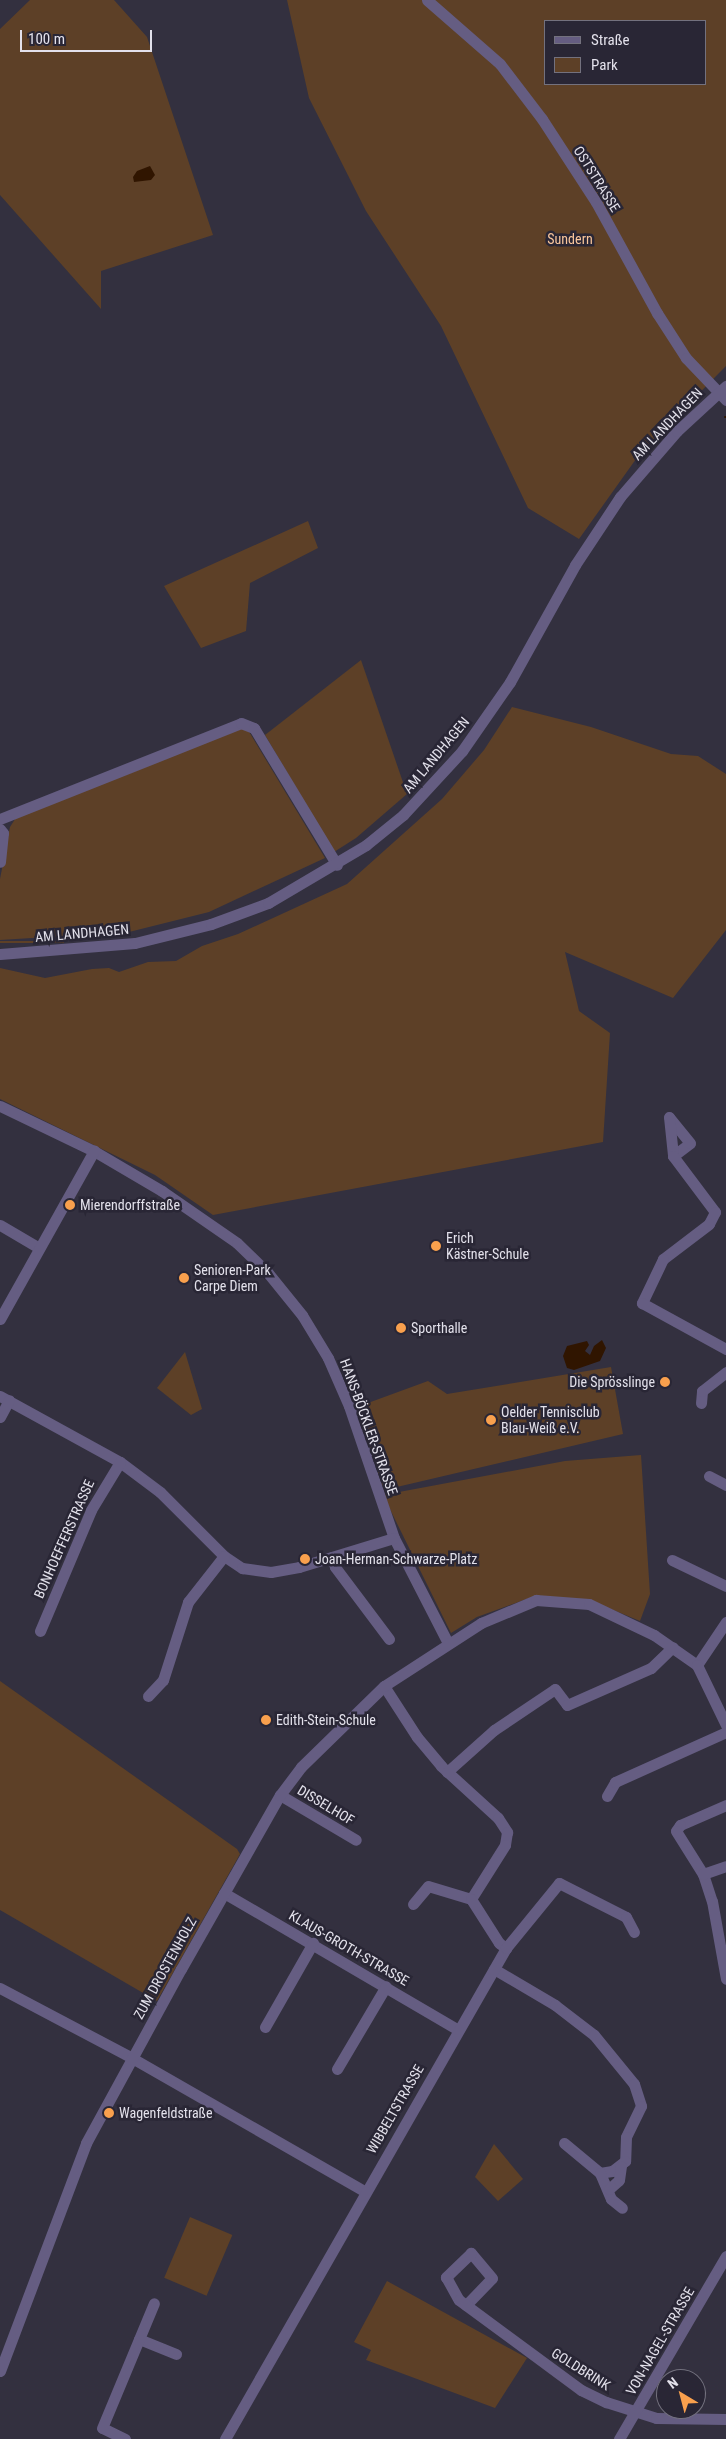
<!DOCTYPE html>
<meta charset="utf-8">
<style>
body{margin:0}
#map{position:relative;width:726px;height:2439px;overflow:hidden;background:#33303f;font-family:"Roboto Condensed",sans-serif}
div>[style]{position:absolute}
.green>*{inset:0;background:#5d4027;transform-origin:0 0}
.water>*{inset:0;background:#301500}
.stream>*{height:2.5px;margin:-1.25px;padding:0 1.25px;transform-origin:1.25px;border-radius:1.25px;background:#301500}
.minor>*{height:11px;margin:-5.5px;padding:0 5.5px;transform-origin:5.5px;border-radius:5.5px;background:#655d82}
.dots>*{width:14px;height:14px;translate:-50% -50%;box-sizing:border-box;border:2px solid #292635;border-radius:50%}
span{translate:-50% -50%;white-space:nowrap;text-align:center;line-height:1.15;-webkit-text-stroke:5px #292635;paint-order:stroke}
.street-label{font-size:14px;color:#e3e1eb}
.park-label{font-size:14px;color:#fac79d}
.poi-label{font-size:14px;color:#e3e1eb}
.left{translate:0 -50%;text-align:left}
.right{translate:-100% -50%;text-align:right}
.legend{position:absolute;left:544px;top:20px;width:162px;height:65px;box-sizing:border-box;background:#292635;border:1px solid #73717e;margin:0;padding:6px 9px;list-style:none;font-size:15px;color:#e3e1eb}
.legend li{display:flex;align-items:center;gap:10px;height:25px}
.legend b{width:25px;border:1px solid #73717e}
.north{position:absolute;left:656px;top:2369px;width:50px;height:50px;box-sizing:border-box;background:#292635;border:1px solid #73717e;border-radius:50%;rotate:323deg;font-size:14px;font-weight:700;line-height:20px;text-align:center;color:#e3e1eb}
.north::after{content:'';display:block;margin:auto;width:18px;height:22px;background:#f9a04d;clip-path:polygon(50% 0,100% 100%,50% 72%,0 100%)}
.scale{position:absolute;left:20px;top:30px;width:132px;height:22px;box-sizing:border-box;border:2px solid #e3e1eb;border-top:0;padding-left:6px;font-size:15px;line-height:18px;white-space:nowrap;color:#e3e1eb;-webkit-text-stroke:4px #292635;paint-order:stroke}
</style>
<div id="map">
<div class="green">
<i style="clip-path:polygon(30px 0,114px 0,147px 37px,213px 235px,101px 271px,101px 309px,0 195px,0 29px)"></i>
<i style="clip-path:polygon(evenodd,287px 0,726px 0,726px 366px,641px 452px,579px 539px,528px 508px,441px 326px,366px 211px,309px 98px,287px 0,545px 21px,705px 21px,705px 84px,545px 84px,545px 21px)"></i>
<i style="clip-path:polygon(308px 521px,318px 548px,250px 583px,246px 631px,201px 648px,164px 586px)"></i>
<i style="clip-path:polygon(361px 660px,407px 794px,356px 838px,334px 852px,265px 735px)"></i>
<i style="clip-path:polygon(512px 707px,591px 727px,671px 754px,698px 756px,726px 774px,726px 930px,673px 998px,565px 952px,579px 1011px,610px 1033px,603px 1142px,213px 1215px,155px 1175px,0 1099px,0 968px,45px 978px,92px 969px,109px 968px,119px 972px,148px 962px,176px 961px,202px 946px,238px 934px,347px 884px,442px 799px,484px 750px)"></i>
<i style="clip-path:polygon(240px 728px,248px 730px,325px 858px,209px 912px,129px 932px,0 940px,0 879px,10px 827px,17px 816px)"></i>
<i style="left:64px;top:941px;width:2px;height:64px;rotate:90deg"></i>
<i style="clip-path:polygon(185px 1352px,202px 1409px,191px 1415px,157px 1388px)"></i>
<i style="clip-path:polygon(611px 1367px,623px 1434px,384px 1490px,357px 1407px,428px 1381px,447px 1394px)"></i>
<i style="clip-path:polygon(641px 1455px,650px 1594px,640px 1621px,589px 1600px,535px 1596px,477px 1617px,451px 1633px,383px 1495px,565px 1461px)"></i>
<i style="clip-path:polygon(0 1681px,237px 1849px,240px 1854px,157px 2001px,0 1910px)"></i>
<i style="clip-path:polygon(494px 2144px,523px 2179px,498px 2201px,475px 2177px)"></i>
<i style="left:190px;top:2217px;width:46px;height:66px;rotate:23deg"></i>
<i style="clip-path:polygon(387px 2281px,527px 2358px,495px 2408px,366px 2360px,371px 2350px,354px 2342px)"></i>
</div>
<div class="water">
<i style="clip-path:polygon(150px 166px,155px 175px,151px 180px,134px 182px,133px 177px,137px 171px)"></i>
<i style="clip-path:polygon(602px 1340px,606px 1348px,600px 1361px,574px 1370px,567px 1368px,563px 1356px,567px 1346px,587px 1341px,589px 1345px,585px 1351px,590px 1355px,594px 1346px)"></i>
</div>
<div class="stream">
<i style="left:725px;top:417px;width:1px"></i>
</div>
<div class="minor">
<i style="left:427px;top:0;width:97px;rotate:41.2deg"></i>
<i style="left:500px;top:64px;width:69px;rotate:52.6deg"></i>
<i style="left:542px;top:119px;width:99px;rotate:57deg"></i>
<i style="left:596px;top:202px;width:127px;rotate:61.2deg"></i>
<i style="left:657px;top:313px;width:54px;rotate:57.2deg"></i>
<i style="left:686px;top:358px;width:58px;rotate:46.4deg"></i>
<i style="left:0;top:819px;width:259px;rotate:-21.7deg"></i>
<i style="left:241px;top:723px;width:14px;rotate:21deg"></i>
<i style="left:254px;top:728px;width:160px;rotate:58.8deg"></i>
<i style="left:0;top:829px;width:5px;rotate:53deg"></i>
<i style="left:3px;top:833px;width:29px;rotate:96deg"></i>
<i style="left:0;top:954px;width:135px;rotate:-4.7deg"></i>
<i style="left:135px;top:943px;width:78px;rotate:-14deg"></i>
<i style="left:211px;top:924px;width:61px;rotate:-20.2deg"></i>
<i style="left:268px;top:903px;width:114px;rotate:-30.6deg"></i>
<i style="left:366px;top:845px;width:48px;rotate:-39deg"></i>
<i style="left:403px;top:815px;width:87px;rotate:-47.3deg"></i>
<i style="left:462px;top:751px;width:84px;rotate:-55.2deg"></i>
<i style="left:510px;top:682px;width:134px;rotate:-60.9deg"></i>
<i style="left:575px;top:565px;width:82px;rotate:-56.5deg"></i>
<i style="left:620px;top:497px;width:87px;rotate:-49.2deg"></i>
<i style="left:677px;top:431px;width:67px;rotate:-42.6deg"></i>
<i style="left:0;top:1106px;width:104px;rotate:25.6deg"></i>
<i style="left:94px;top:1151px;width:79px;rotate:30.5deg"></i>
<i style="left:162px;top:1191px;width:91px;rotate:34.7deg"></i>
<i style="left:237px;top:1243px;width:43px;rotate:44.1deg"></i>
<i style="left:268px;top:1273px;width:54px;rotate:51deg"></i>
<i style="left:302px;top:1315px;width:50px;rotate:58.8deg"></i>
<i style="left:328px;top:1358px;width:52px;rotate:66.4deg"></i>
<i style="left:349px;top:1406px;width:139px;rotate:71.2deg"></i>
<i style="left:394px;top:1538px;width:118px;rotate:62.8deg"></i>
<i style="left:673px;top:1156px;width:21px;rotate:-37deg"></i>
<i style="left:690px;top:1143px;width:33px;rotate:-129deg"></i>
<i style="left:669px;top:1117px;width:39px;rotate:84deg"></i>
<i style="left:673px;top:1156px;width:70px;rotate:53.1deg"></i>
<i style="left:715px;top:1212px;width:13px;rotate:117deg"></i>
<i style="left:709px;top:1224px;width:58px;rotate:142.7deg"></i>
<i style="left:663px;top:1259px;width:49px;rotate:115.5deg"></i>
<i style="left:642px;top:1303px;width:96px;rotate:28.7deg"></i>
<i style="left:0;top:1225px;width:45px;rotate:30.5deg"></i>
<i style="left:0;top:1319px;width:193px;rotate:-60.8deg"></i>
<i style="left:0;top:1396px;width:137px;rotate:28.8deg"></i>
<i style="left:120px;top:1462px;width:50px;rotate:36.9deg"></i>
<i style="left:160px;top:1492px;width:91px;rotate:45deg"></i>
<i style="left:224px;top:1556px;width:22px;rotate:34deg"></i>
<i style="left:242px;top:1568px;width:29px;rotate:8deg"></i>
<i style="left:271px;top:1572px;width:28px;rotate:-10deg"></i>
<i style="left:299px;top:1567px;width:99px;rotate:-17deg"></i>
<i style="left:701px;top:1403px;width:12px;rotate:-85deg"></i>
<i style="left:702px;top:1391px;width:31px;rotate:-38deg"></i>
<i style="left:0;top:1417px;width:19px;rotate:-62deg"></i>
<i style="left:709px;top:1476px;width:19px;rotate:28deg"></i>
<i style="left:332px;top:1557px;width:10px;rotate:73deg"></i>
<i style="left:335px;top:1567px;width:90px;rotate:53.1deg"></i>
<i style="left:672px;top:1560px;width:60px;rotate:25.7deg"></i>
<i style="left:40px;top:1631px;width:131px;rotate:-67.1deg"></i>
<i style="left:91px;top:1510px;width:56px;rotate:-58.9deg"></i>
<i style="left:697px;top:1665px;width:52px;rotate:-56deg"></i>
<i style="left:384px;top:1686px;width:61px;rotate:57.1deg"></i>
<i style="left:417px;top:1737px;width:38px;rotate:50deg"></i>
<i style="left:441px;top:1766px;width:77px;rotate:42.4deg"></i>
<i style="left:498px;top:1818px;width:17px;rotate:57deg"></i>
<i style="left:507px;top:1832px;width:13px;rotate:99deg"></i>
<i style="left:505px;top:1845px;width:64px;rotate:122.2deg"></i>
<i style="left:148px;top:1696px;width:22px;rotate:-47deg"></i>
<i style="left:163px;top:1680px;width:82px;rotate:-72.2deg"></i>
<i style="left:188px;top:1602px;width:58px;rotate:-52deg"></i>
<i style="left:447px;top:1772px;width:63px;rotate:-41.8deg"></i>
<i style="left:494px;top:1730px;width:73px;rotate:-33.9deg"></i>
<i style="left:555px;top:1689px;width:20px;rotate:53deg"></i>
<i style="left:567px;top:1705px;width:92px;rotate:-23.8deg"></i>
<i style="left:651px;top:1668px;width:30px;rotate:-44deg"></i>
<i style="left:280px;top:1795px;width:88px;rotate:30.6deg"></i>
<i style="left:607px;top:1796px;width:16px;rotate:-60deg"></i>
<i style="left:615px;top:1782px;width:122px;rotate:-24.2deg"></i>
<i style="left:726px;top:1805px;width:50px;rotate:156.5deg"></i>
<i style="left:680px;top:1825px;width:7px;rotate:124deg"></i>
<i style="left:676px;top:1831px;width:51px;rotate:57.9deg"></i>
<i style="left:703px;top:1874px;width:28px;rotate:72deg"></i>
<i style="left:712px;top:1901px;width:79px;rotate:79.8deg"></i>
<i style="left:703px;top:1874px;width:24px;rotate:-19deg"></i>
<i style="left:224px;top:1893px;width:271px;rotate:30.3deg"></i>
<i style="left:413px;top:1904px;width:23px;rotate:-50deg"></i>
<i style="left:428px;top:1886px;width:45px;rotate:16.8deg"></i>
<i style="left:471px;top:1899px;width:52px;rotate:57.5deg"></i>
<i style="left:499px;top:1943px;width:9px;rotate:36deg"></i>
<i style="left:494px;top:1969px;width:71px;rotate:30.5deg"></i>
<i style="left:555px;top:2005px;width:49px;rotate:37.6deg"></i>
<i style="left:594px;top:2035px;width:63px;rotate:50.8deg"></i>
<i style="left:634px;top:2084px;width:23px;rotate:72deg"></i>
<i style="left:641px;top:2106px;width:34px;rotate:116deg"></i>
<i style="left:626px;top:2137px;width:24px;rotate:92deg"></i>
<i style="left:625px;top:2161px;width:16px;rotate:142deg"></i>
<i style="left:612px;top:2171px;width:12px;rotate:171deg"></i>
<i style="left:0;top:1988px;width:149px;rotate:27.9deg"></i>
<i style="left:132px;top:2058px;width:267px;rotate:29.8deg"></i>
<i style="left:265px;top:2027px;width:97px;rotate:-60.3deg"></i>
<i style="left:337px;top:2069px;width:96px;rotate:-59.4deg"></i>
<i style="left:564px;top:2143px;width:47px;rotate:39.8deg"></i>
<i style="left:600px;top:2173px;width:28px;rotate:67deg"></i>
<i style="left:611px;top:2199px;width:14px;rotate:39deg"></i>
<i style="left:609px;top:2189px;width:13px;rotate:-42deg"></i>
<i style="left:619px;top:2180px;width:14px;rotate:-82deg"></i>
<i style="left:466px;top:2305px;width:37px;rotate:-46deg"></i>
<i style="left:492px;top:2278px;width:33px;rotate:-130deg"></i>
<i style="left:471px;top:2253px;width:35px;rotate:136deg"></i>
<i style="left:446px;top:2277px;width:26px;rotate:61deg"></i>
<i style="left:459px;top:2300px;width:152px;rotate:36.4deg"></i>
<i style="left:581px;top:2390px;width:28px;rotate:26deg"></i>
<i style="left:606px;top:2402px;width:52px;rotate:17.7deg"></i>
<i style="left:656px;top:2418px;width:70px;rotate:0.8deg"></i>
<i style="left:139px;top:2339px;width:40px;rotate:22deg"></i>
<i style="left:0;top:2371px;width:244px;rotate:-69.3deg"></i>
<i style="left:86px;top:2143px;width:198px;rotate:-61.4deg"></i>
<i style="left:181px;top:1969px;width:200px;rotate:-60.4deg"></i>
<i style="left:280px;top:1795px;width:35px;rotate:-53deg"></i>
<i style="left:301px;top:1767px;width:116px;rotate:-44.3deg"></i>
<i style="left:384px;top:1686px;width:116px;rotate:-33deg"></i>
<i style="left:481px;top:1623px;width:60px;rotate:-22.7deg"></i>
<i style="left:536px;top:1600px;width:53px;rotate:4.3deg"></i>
<i style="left:589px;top:1604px;width:72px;rotate:25.5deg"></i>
<i style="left:654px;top:1635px;width:52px;rotate:34.9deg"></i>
<i style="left:697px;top:1665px;width:67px;rotate:64.2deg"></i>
<i style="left:125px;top:2439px;width:25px;rotate:-154deg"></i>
<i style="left:102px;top:2428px;width:135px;rotate:-67.4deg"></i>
<i style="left:225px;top:2439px;width:566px;rotate:-60.22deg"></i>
<i style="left:506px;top:1948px;width:84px;rotate:-50.8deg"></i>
<i style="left:559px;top:1883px;width:75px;rotate:26.9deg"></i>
<i style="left:626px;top:1917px;width:17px;rotate:62deg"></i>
<i style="left:619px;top:2439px;width:212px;rotate:-59.7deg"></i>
</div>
<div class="dots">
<i style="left:70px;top:1205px;background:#f9a04d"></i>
<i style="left:436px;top:1246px;background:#f9a04d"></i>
<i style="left:184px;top:1278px;background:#f9a04d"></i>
<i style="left:401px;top:1328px;background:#f9a04d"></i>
<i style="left:665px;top:1382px;background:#f9a04d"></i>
<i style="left:491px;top:1420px;background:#f9a04d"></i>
<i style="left:305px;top:1559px;background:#f9a04d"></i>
<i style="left:266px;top:1720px;background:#f9a04d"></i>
<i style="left:109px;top:2113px;background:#f9a04d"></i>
</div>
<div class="street-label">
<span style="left:597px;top:179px;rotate:58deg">OSTSTRASSE</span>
<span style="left:667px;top:424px;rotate:-46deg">AM LANDHAGEN</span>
<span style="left:436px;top:755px;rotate:-50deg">AM LANDHAGEN</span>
<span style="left:82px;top:933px;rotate:-5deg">AM LANDHAGEN</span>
<span style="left:369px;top:1427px;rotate:70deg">HANS-BÖCKLER-STRASSE</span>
<span style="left:64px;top:1539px;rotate:-66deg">BONHOEFFERSTRASSE</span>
<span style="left:326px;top:1805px;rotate:31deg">DISSELHOF</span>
<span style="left:349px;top:1948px;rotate:30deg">KLAUS-GROTH-STRASSE</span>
<span style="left:165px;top:1968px;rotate:-61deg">ZUM DROSTENHOLZ</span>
<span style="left:395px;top:2109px;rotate:-60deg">WIBBELTSTRASSE</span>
<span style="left:660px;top:2341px;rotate:-60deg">VON-NAGEL-STRASSE</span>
<span style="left:581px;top:2369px;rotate:32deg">GOLDBRINK</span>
</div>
<div class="park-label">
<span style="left:570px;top:239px">Sundern</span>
</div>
<div class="poi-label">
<span class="left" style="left:80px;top:1205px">Mierendorffstraße</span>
<span class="left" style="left:446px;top:1246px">Erich<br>Kästner-Schule</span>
<span class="left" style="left:194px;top:1278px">Senioren-Park<br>Carpe Diem</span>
<span class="left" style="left:411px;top:1328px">Sporthalle</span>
<span class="right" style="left:655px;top:1382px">Die Sprösslinge</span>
<span class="left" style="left:501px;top:1420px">Oelder Tennisclub<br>Blau-Weiß e.V.</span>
<span class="left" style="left:315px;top:1559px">Joan-Herman-Schwarze-Platz</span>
<span class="left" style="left:276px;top:1720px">Edith-Stein-Schule</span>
<span class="left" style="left:119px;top:2113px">Wagenfeldstraße</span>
</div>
<ul class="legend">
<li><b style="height:6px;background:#655d82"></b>Straße</li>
<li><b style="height:14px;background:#5d4027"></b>Park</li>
</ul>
<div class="north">N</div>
<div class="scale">100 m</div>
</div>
